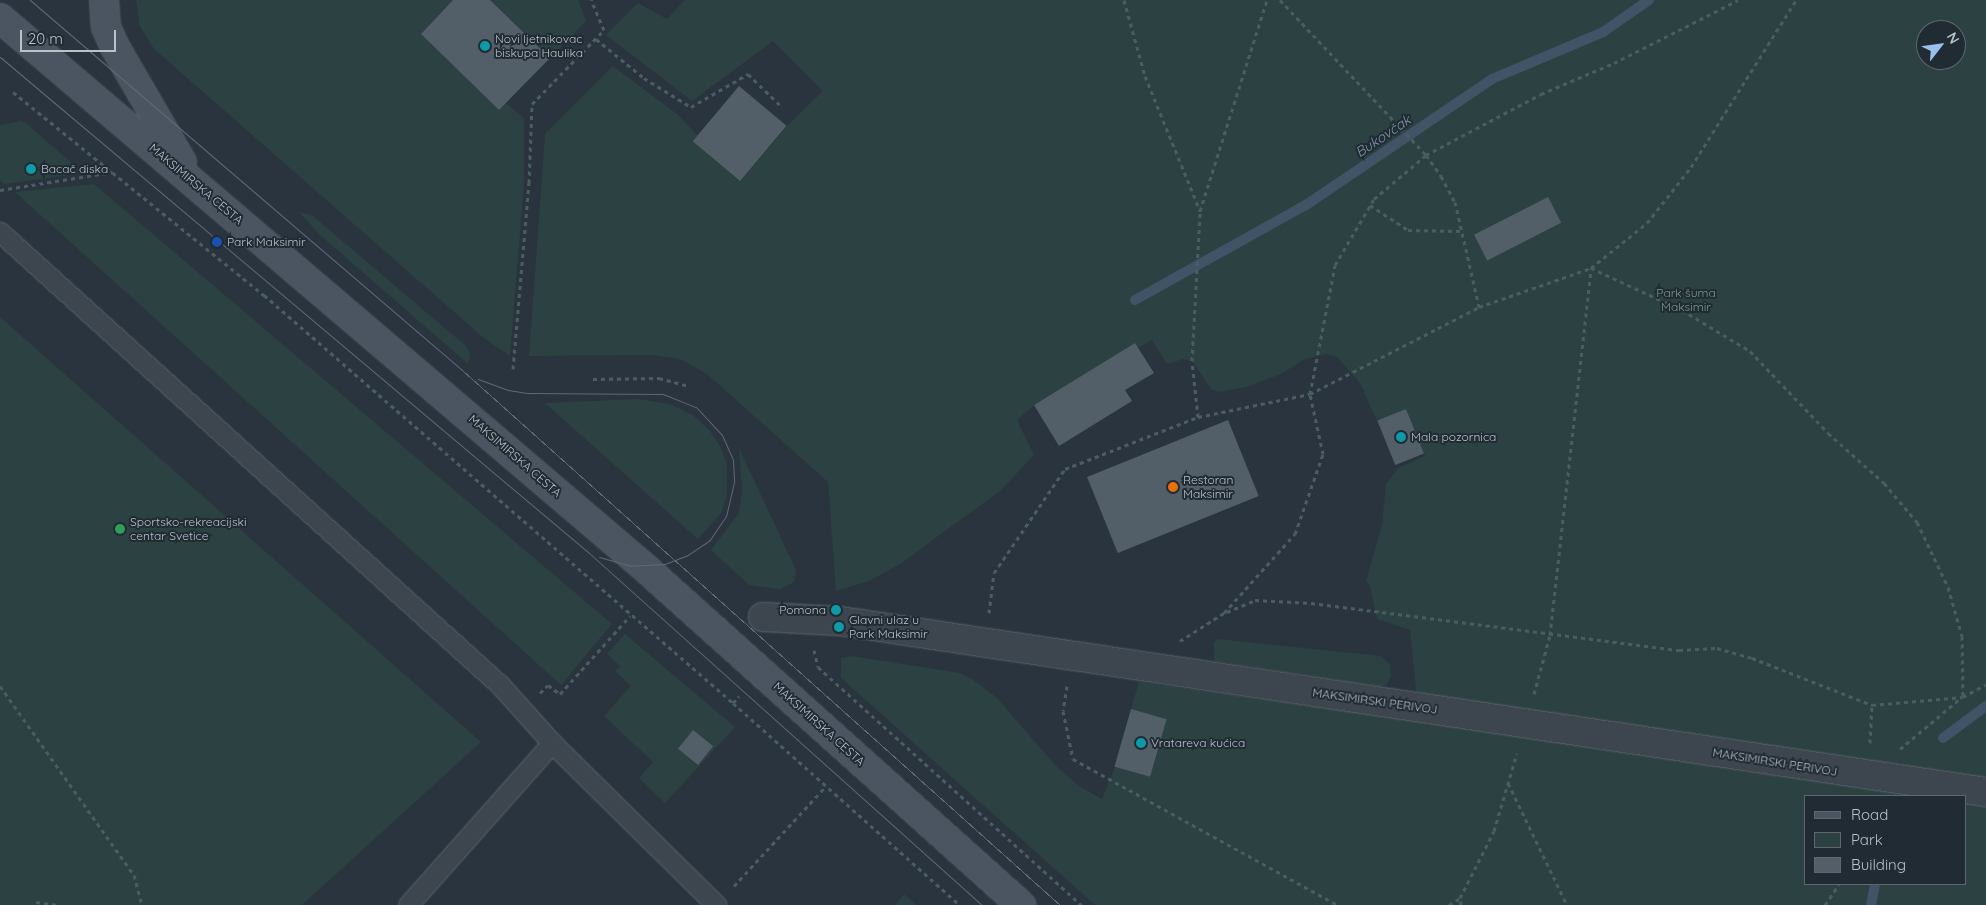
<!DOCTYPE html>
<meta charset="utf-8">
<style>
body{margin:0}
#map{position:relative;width:1986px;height:905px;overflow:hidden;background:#29343f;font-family:Quicksand,sans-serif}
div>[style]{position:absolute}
.green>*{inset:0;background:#2c4141}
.stream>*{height:10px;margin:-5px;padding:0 5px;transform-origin:5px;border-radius:5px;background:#415366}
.building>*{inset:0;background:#525f69;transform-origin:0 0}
.path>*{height:3px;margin-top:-1.5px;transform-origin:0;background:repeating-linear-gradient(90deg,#4b5e5f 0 4px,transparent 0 8px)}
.roads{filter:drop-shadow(0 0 1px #5b646c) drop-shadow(0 0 1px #5b646c)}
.lane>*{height:19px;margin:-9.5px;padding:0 9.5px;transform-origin:9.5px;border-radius:9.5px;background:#3d464f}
.street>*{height:28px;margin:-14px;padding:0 14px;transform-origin:14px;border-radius:14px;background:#3d464f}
.secondary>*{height:28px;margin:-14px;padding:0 14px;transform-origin:14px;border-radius:14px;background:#4b5562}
.tram>*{height:1px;margin:-0.5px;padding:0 0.5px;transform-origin:0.5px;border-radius:0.5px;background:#5f6a76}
.dots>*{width:14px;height:14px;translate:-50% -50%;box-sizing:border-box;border:2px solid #212b34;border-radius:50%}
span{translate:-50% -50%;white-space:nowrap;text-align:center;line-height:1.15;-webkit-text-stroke:4px #212b34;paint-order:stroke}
.poi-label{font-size:12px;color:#b9c1c9}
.left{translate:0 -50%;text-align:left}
.right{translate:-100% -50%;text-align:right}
.street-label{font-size:12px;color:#b9c1c9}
.park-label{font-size:12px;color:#7a9d80}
.water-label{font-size:14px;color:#7d94a9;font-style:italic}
.legend{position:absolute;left:1804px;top:795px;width:162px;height:90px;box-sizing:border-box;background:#212b34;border:1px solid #5e6770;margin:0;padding:6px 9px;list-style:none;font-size:15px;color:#b9c1c9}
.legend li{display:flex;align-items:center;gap:10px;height:25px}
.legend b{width:25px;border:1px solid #5e6770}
.north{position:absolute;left:1916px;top:20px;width:50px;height:50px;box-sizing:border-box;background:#212b34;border:1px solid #5e6770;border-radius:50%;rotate:60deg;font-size:14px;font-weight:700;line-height:20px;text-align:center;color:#b9c1c9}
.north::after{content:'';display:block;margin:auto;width:18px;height:22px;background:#9ac1ee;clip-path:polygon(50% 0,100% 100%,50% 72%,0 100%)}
.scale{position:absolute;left:20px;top:30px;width:96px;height:22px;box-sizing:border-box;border:2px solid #b9c1c9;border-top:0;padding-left:6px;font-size:15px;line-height:18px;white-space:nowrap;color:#b9c1c9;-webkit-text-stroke:4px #212b34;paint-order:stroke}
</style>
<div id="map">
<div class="green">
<i style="clip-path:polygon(136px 0,453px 0,421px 34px,499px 110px,506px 103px,524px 118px,524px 184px,510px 356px,485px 339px,154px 49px,139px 24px)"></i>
<i style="clip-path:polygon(490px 0,578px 0,586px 21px,550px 58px)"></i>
<i style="clip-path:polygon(evenodd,685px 0,1986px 0,1986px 905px,1095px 905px,841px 678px,841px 658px,852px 656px,960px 673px,975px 681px,997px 698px,1056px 766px,1079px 786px,1102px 799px,1115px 767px,1151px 777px,1131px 709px,1139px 682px,1419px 721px,1410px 630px,1377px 619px,1370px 586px,1366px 581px,1382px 525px,1386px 484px,1398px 468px,1425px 456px,1406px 409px,1377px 421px,1360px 383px,1337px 357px,1326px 354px,1305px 359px,1281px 374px,1246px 387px,1218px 392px,1211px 389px,1192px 361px,1183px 359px,1167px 364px,1152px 340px,1138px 348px,1135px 343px,1034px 405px,1017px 420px,1034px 455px,1000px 491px,900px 564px,869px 581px,836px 591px,828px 482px,707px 374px,680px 359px,654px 355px,529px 356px,545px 134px,613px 66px,677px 114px,698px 136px,694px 141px,741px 181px,787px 126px,823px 91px,773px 41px,692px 101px,606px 35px,638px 3px,667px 19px,685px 0,1926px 30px,1956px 30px,1956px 60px,1926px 60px,1926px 30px,685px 0,1805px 796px,1965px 796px,1965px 884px,1805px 884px,1805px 796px)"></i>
<i style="clip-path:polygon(21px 121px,26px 123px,83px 173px,4px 184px,0 180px,0 125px)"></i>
<i style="clip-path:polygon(94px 184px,612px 624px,561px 685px,15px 192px)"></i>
<i style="clip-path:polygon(299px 212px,313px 216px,466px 346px,470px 354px,468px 364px,320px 235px)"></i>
<i style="clip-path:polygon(0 317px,481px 742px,302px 905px,0 905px)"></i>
<i style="clip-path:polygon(638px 399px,670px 404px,693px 415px,710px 431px,720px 446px,727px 464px,727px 496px,721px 513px,698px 539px,545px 403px)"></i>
<i style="clip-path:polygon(739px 448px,796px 570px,794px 582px,780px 589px,749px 585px,711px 550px,739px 513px,742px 491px)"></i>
<i style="clip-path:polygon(625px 634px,735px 727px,665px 803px,639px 778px,653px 762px,604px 716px,631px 686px,615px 671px,620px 666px,607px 654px)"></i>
<i style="clip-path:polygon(1218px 639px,1381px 656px,1390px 664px,1391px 676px,1387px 684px,1380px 687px,1214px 661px,1214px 642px)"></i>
<i style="clip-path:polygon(904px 894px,916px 905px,895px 905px)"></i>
</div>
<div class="stream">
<i style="left:1135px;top:300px;width:196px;rotate:-29.1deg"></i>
<i style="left:1306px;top:205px;width:225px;rotate:-34.1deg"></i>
<i style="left:1492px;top:79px;width:121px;rotate:-22.9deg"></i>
<i style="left:1603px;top:32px;width:56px;rotate:-34.8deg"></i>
<i style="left:1943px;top:738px;width:54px;rotate:-36.7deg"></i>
<i style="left:1871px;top:905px;width:21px;rotate:-79deg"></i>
</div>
<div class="building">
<i style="clip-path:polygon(453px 0,490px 0,550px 58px,499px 110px,421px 34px)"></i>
<i style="left:739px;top:86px;width:62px;height:72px;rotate:40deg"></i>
<i style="left:1548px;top:197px;width:29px;height:83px;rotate:63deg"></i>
<i style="clip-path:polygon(1135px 343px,1154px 373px,1125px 390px,1132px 401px,1059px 446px,1034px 405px)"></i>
<i style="left:1406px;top:409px;width:48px;height:31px;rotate:68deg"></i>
<i style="left:1228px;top:420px;width:82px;height:152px;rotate:68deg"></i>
<i style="left:1131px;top:709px;width:37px;height:60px;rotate:16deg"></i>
<i style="left:693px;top:730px;width:26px;height:24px;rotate:39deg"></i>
</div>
<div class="path">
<i style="left:1124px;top:0;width:79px;rotate:74.6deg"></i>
<i style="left:1145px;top:76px;width:146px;rotate:67.8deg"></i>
<i style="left:1280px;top:0;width:213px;rotate:46.7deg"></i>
<i style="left:1426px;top:155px;width:26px;rotate:54deg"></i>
<i style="left:1441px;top:176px;width:30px;rotate:62deg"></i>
<i style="left:1455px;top:202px;width:108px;rotate:77.1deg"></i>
<i style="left:596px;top:39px;width:62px;rotate:39.1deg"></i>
<i style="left:644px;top:78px;width:55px;rotate:31.7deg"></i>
<i style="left:691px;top:107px;width:66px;rotate:-30.1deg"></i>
<i style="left:748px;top:74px;width:47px;rotate:44.1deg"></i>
<i style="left:13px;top:92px;width:323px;rotate:39deg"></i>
<i style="left:264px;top:295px;width:622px;rotate:41.02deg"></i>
<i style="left:733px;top:703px;width:304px;rotate:41.7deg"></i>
<i style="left:0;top:190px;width:114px;rotate:-9.1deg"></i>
<i style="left:1370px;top:205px;width:45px;rotate:33.3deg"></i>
<i style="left:1408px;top:230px;width:53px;rotate:1.1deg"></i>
<i style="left:513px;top:369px;width:187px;rotate:-85.1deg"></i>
<i style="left:529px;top:183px;width:79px;rotate:-87.8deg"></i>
<i style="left:532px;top:104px;width:103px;rotate:-45.8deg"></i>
<i style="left:604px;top:30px;width:33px;rotate:-113deg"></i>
<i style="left:593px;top:379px;width:66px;rotate:-0.9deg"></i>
<i style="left:659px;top:378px;width:28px;rotate:15deg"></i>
<i style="left:1198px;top:417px;width:114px;rotate:-11.6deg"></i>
<i style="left:1310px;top:394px;width:131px;rotate:-79deg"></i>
<i style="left:1335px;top:265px;width:77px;rotate:-59.4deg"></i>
<i style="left:1374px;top:199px;width:68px;rotate:-40.2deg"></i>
<i style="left:1426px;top:155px;width:130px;rotate:-27.9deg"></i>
<i style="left:1541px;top:94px;width:79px;rotate:-23deg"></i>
<i style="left:1614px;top:63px;width:139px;rotate:-26.9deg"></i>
<i style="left:1227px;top:612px;width:30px;rotate:-23deg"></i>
<i style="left:1255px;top:600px;width:56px;rotate:3.1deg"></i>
<i style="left:1311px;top:603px;width:371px;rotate:7.3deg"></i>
<i style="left:1679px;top:650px;width:38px;rotate:-3deg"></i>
<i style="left:1717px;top:648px;width:36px;rotate:16deg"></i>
<i style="left:1752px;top:658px;width:129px;rotate:21.4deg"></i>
<i style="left:1872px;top:705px;width:91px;rotate:-5deg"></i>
<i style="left:989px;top:613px;width:40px;rotate:-82.9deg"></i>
<i style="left:994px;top:573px;width:126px;rotate:-55.7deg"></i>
<i style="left:1065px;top:469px;width:143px;rotate:-21.4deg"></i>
<i style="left:1198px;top:417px;width:56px;rotate:-96.1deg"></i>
<i style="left:1192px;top:361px;width:150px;rotate:-86.9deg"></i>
<i style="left:1200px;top:211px;width:221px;rotate:-72.4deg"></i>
<i style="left:1180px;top:641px;width:52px;rotate:-32.5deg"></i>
<i style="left:1224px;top:613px;width:106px;rotate:-48.1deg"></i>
<i style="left:1295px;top:534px;width:85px;rotate:-70.7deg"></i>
<i style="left:1323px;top:454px;width:61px;rotate:-102.2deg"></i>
<i style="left:1310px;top:394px;width:190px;rotate:-27.2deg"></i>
<i style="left:1479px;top:307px;width:119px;rotate:-19.2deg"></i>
<i style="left:1591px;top:268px;width:72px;rotate:-38.8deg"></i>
<i style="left:1647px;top:223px;width:71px;rotate:-51.8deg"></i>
<i style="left:1691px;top:167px;width:197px;rotate:-57.8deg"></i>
<i style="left:814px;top:650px;width:17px;rotate:77deg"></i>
<i style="left:818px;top:667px;width:355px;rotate:42.1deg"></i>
<i style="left:0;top:686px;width:232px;rotate:54.7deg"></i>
<i style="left:134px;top:875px;width:31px;rotate:75deg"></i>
<i style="left:1067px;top:686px;width:25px;rotate:99deg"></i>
<i style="left:1063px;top:711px;width:49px;rotate:78.2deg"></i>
<i style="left:1073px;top:759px;width:303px;rotate:28.9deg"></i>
<i style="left:540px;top:693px;width:11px;rotate:-45deg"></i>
<i style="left:548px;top:685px;width:15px;rotate:37deg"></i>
<i style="left:560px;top:694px;width:105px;rotate:-48.1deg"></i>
<i style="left:1534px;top:694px;width:61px;rotate:-74.8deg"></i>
<i style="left:1550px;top:635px;width:369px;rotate:-83.6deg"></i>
<i style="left:1591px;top:268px;width:100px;rotate:24.8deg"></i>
<i style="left:1682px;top:310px;width:79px;rotate:31.1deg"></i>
<i style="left:1750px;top:351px;width:113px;rotate:46.4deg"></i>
<i style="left:1828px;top:433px;width:75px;rotate:41.8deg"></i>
<i style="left:1884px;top:483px;width:51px;rotate:49.8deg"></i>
<i style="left:1917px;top:522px;width:72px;rotate:64.5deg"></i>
<i style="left:1948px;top:587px;width:51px;rotate:74.1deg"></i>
<i style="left:1962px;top:636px;width:61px;rotate:89.1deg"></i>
<i style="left:1963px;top:697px;width:26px;rotate:-29deg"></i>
<i style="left:733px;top:703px;width:9px;rotate:-49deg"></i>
<i style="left:1870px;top:743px;width:38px;rotate:-87deg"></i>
<i style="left:1900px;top:749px;width:81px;rotate:-40deg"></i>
<i style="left:1508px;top:783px;width:136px;rotate:64.2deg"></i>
<i style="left:734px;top:886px;width:136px;rotate:-47.4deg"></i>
<i style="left:36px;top:902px;width:22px;rotate:8deg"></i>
<i style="left:1449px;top:905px;width:13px;rotate:-32deg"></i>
<i style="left:1461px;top:905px;width:7px;rotate:-98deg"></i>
<i style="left:1460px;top:898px;width:75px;rotate:-63.1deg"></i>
<i style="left:1494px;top:831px;width:81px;rotate:-73.6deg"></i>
<i style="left:1825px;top:905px;width:25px;rotate:-56deg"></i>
</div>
<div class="roads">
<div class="lane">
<i style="left:0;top:232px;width:675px;rotate:42.18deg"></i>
<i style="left:500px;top:685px;width:78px;rotate:48.1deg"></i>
<i style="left:552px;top:743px;width:231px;rotate:44.6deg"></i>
<i style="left:408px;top:905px;width:217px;rotate:-48.4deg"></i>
</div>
<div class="street">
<i style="left:763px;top:617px;width:77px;rotate:3deg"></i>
<i style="left:840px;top:621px;width:1159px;rotate:8.49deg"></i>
</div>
<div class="secondary">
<i style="left:104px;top:0;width:27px;rotate:86deg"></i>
<i style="left:106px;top:27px;width:22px;rotate:66deg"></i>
<i style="left:115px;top:47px;width:133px;rotate:59.8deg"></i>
<i style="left:0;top:18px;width:845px;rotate:40.44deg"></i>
<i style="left:643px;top:566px;width:508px;rotate:41.89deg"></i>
</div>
</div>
<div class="tram">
<i style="left:30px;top:0;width:569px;rotate:40.58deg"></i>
<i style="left:462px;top:370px;width:802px;rotate:41.82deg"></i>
<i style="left:0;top:57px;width:770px;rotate:40.1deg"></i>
<i style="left:589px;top:553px;width:528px;rotate:41.85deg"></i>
<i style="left:478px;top:379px;width:32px;rotate:20deg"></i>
<i style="left:508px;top:390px;width:19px;rotate:9deg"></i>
<i style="left:527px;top:393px;width:136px;rotate:0.4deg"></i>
<i style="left:663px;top:394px;width:35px;rotate:22deg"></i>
<i style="left:696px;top:407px;width:38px;rotate:47deg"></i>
<i style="left:722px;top:435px;width:27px;rotate:66deg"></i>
<i style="left:733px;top:460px;width:22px;rotate:87deg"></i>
<i style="left:734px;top:482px;width:35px;rotate:103deg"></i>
<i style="left:726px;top:516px;width:29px;rotate:124deg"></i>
<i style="left:710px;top:540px;width:27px;rotate:146deg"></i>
<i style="left:688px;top:555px;width:25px;rotate:159deg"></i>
<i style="left:665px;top:564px;width:34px;rotate:177deg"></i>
<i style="left:631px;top:566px;width:33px;rotate:-164deg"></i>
</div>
<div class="dots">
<i style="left:485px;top:46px;background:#0f9aa8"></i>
<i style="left:31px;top:169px;background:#0f9aa8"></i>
<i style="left:217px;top:242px;background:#1a4fb4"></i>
<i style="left:1401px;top:437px;background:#0f9aa8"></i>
<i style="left:1173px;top:487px;background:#e8710a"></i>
<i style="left:120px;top:529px;background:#2e9e5b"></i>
<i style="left:836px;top:610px;background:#0f9aa8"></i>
<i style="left:839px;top:627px;background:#0f9aa8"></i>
<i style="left:1141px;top:743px;background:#0f9aa8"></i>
</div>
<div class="poi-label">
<span class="left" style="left:495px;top:46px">Novi ljetnikovac<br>biskupa Haulika</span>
<span class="left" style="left:41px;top:169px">Bacač diska</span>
<span class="left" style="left:227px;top:242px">Park Maksimir</span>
<span class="left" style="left:1411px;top:437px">Mala pozornica</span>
<span class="left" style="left:1183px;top:487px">Restoran<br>Maksimir</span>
<span class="left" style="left:130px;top:529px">Sportsko-rekreacijski<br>centar Svetice</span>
<span class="right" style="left:826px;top:610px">Pomona</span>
<span class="left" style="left:849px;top:627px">Glavni ulaz u<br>Park Maksimir</span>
<span class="left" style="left:1151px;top:743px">Vratareva kućica</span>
</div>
<div class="street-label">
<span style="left:196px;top:184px;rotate:40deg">MAKSIMIRSKA CESTA</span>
<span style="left:515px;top:456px;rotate:41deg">MAKSIMIRSKA CESTA</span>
<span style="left:1375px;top:701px;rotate:8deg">MAKSIMIRSKI PERIVOJ</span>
<span style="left:819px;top:724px;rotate:42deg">MAKSIMIRSKA CESTA</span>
<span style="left:1775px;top:762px;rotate:9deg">MAKSIMIRSKI PERIVOJ</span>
</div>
<div class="park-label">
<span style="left:1686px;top:300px">Park šuma<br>Maksimir</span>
</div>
<div class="water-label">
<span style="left:1383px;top:136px;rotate:-34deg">Bukovčak</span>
</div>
<ul class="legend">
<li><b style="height:6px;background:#4b5562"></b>Road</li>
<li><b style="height:14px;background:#2c4141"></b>Park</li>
<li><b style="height:14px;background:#525f69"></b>Building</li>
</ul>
<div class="north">N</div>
<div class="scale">20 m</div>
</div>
